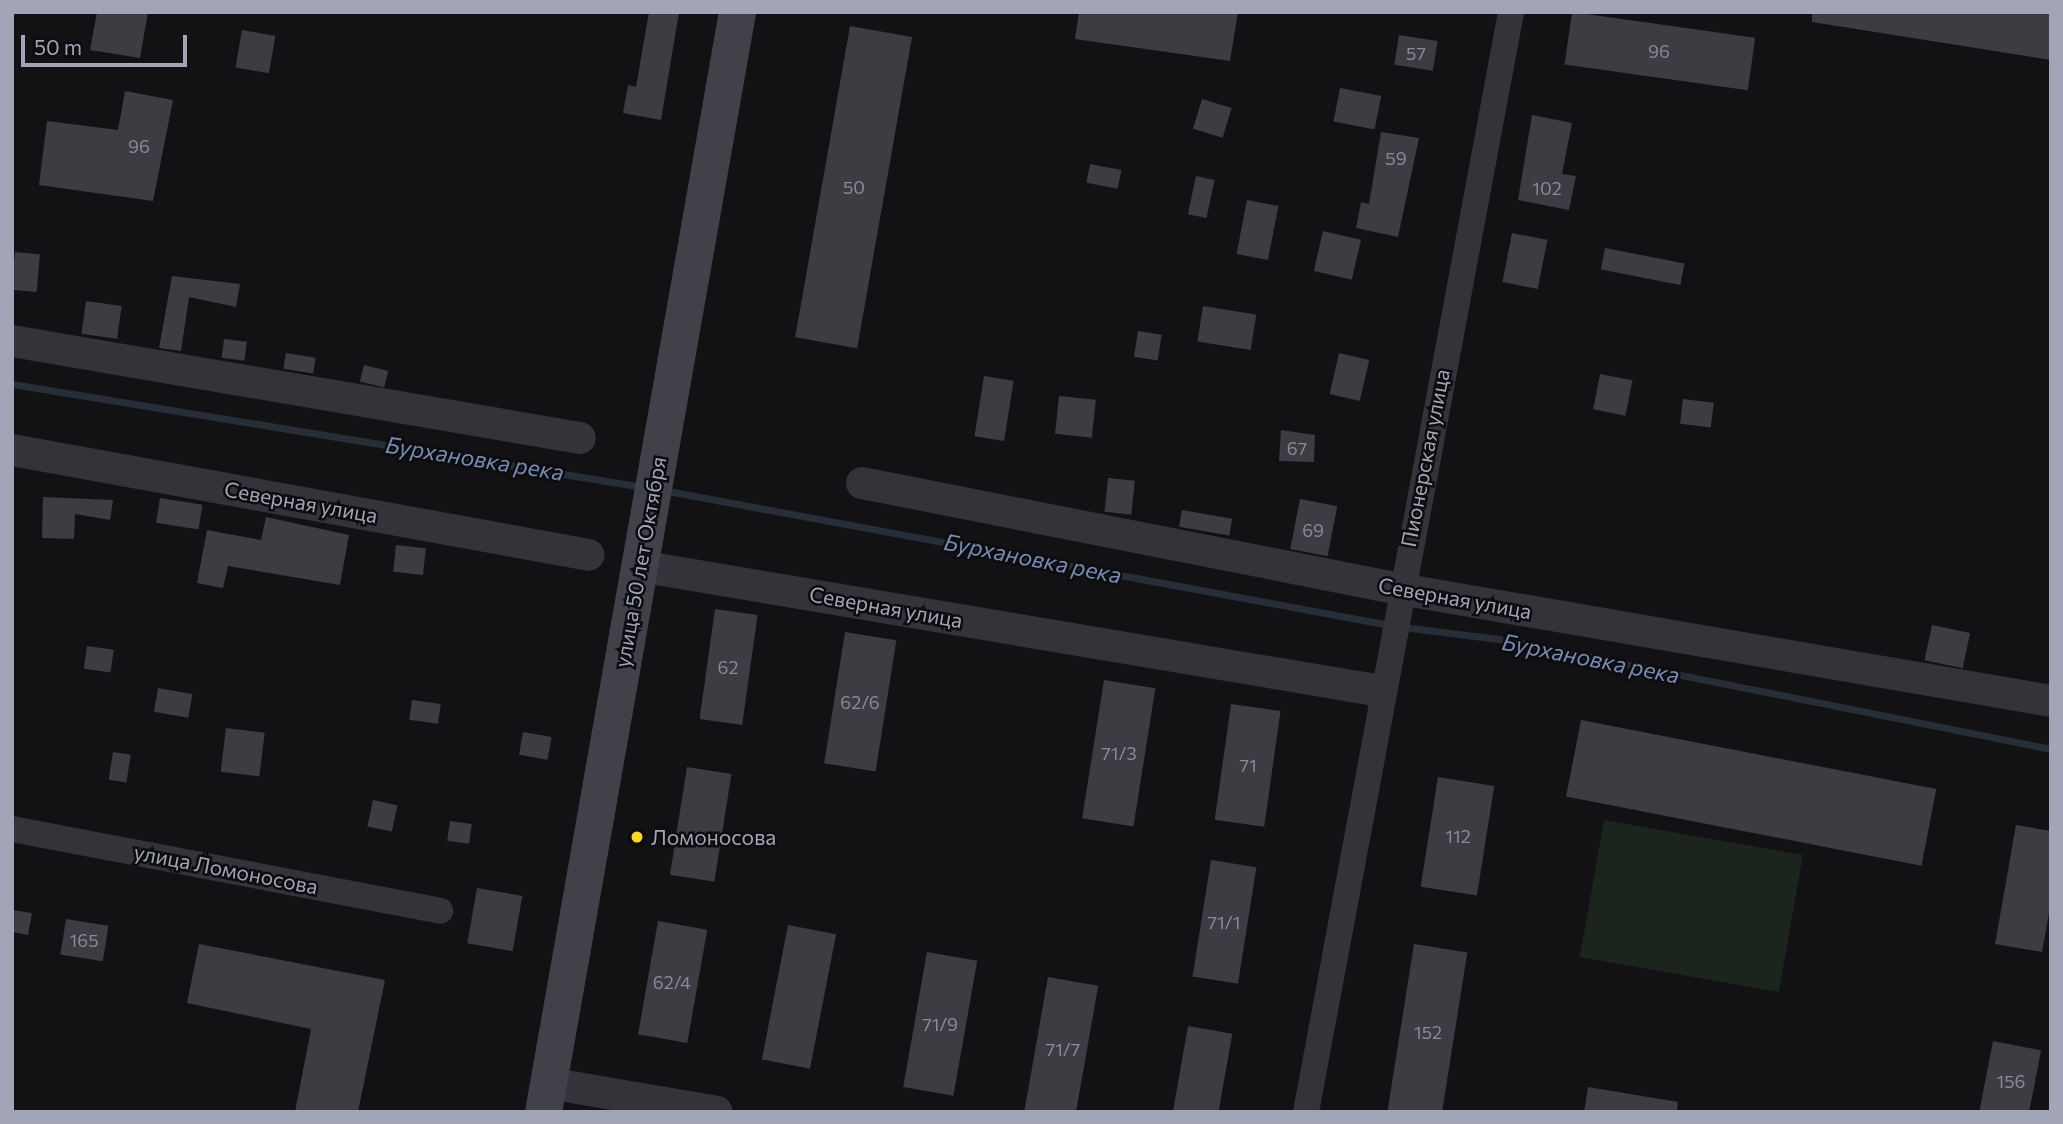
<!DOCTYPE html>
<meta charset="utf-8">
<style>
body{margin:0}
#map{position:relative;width:2063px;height:1124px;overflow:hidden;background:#121214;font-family:Commissioner,sans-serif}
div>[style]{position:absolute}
.green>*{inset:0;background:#1c241e;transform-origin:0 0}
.stream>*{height:7px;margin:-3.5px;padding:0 3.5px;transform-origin:3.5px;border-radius:3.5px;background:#272e38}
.building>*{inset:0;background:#3c3c42;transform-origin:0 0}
.minor>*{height:26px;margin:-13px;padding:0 13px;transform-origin:13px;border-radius:13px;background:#333339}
.tertiary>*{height:32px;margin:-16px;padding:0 16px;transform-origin:16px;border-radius:16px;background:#333339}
.secondary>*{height:37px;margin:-18.5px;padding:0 18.5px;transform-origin:18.5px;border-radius:18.5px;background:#414149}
.dots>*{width:19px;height:19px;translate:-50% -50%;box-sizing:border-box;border:4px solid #0d0d0f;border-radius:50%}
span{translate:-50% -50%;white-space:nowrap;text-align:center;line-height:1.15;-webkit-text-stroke:5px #0d0d0f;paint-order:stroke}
.number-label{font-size:18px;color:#888b99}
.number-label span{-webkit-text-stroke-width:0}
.street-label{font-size:21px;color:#a2a5b6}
.poi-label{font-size:21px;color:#a2a5b6}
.left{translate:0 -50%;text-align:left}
.water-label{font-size:23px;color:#768cb4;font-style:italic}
.frame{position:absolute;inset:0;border:14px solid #a2a5b6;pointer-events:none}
.scale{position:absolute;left:21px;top:35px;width:166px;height:32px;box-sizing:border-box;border:4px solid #a2a5b6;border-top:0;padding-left:9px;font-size:21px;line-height:24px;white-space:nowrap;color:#a2a5b6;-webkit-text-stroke:5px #0d0d0f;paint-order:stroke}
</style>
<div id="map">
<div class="green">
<i style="left:1604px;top:820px;width:202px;height:139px;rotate:10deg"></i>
</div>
<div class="stream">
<i style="left:12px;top:384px;width:639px;rotate:9.27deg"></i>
<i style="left:662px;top:490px;width:740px;rotate:10.51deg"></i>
<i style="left:1402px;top:627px;width:105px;rotate:7.1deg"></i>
<i style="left:1506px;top:640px;width:556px;rotate:11.31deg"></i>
</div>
<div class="building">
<i style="clip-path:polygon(97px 12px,148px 12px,140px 58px,90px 50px)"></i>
<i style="clip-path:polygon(649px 12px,679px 12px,661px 120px,623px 113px,628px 85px,636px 87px)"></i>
<i style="clip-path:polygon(1079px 12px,1238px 12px,1230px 61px,1075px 39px)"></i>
<i style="left:1572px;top:12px;width:185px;height:53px;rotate:8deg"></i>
<i style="clip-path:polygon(1812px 12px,2051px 12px,2051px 60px,1812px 22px)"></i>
<i style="left:850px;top:26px;width:63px;height:316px;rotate:10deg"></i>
<i style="left:242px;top:30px;width:34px;height:38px;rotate:10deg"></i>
<i style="left:1399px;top:35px;width:39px;height:30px;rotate:9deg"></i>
<i style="left:1340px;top:88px;width:42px;height:34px;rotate:11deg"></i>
<i style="clip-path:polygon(125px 91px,173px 100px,153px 201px,39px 185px,47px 121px,118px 130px)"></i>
<i style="left:1202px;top:99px;width:31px;height:31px;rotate:17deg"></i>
<i style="clip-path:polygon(1532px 115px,1572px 123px,1562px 174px,1576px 176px,1569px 210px,1518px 200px)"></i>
<i style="clip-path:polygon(1381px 132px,1419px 138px,1398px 237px,1356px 228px,1361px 202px,1369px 204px)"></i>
<i style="left:1090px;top:164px;width:32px;height:19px;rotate:11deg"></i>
<i style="left:1196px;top:176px;width:19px;height:39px;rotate:12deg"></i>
<i style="left:1247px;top:200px;width:32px;height:55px;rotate:11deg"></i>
<i style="left:1323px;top:231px;width:39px;height:41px;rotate:13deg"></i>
<i style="left:1512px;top:233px;width:36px;height:50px;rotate:11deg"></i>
<i style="left:1605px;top:248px;width:81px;height:22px;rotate:11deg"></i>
<i style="left:15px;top:252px;width:25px;height:38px;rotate:5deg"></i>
<i style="clip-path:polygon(172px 276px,240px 284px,236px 307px,189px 297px,181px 351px,159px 348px)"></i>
<i style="left:86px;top:301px;width:36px;height:33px;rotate:8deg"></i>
<i style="left:1203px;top:306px;width:54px;height:36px;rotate:9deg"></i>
<i style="left:1138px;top:331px;width:24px;height:26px;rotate:9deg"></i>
<i style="left:224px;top:339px;width:23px;height:19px;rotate:7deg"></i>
<i style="left:286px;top:353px;width:30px;height:16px;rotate:9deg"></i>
<i style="left:1339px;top:353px;width:31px;height:42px;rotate:13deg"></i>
<i style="left:364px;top:365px;width:25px;height:17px;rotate:14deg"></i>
<i style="left:1600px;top:374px;width:33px;height:36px;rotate:11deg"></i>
<i style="left:984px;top:376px;width:30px;height:61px;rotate:9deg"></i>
<i style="left:1059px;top:396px;width:37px;height:38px;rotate:6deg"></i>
<i style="left:1683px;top:399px;width:31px;height:25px;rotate:7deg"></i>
<i style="clip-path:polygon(1281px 430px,1315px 435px,1314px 462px,1279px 461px)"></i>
<i style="left:1108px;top:478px;width:27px;height:34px;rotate:6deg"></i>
<i style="clip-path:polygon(43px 497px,113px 500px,110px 520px,75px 514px,74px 539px,42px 538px)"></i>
<i style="left:160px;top:498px;width:43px;height:25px;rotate:9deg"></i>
<i style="left:1300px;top:499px;width:38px;height:51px;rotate:11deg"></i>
<i style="left:1182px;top:510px;width:51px;height:17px;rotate:10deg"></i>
<i style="clip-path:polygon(266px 517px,349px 535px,340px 585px,228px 566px,223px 588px,197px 583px,207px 530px,261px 540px)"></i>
<i style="left:396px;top:545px;width:30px;height:27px;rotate:6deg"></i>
<i style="left:715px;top:609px;width:43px;height:111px;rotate:8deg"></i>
<i style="left:1932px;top:625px;width:39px;height:36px;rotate:12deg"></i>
<i style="left:845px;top:632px;width:52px;height:133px;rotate:9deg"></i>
<i style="left:87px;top:646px;width:27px;height:23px;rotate:8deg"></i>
<i style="left:1104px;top:680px;width:52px;height:140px;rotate:9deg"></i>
<i style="left:158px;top:688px;width:35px;height:24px;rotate:10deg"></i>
<i style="left:412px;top:700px;width:29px;height:20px;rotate:8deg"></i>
<i style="left:1231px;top:704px;width:50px;height:117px;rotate:8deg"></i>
<i style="left:1581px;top:720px;width:362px;height:78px;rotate:11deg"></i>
<i style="left:226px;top:728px;width:39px;height:44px;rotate:7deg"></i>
<i style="left:523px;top:732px;width:29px;height:23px;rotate:10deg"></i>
<i style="left:113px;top:752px;width:18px;height:28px;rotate:9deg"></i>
<i style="left:687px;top:767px;width:45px;height:109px;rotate:9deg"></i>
<i style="left:1438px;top:777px;width:57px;height:111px;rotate:9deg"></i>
<i style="left:373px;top:800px;width:25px;height:27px;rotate:12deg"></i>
<i style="left:450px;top:821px;width:22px;height:20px;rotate:8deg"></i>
<i style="clip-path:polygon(2016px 825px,2051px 831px,2051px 902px,2042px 952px,1995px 944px)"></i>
<i style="left:1211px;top:860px;width:46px;height:118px;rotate:9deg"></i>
<i style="left:477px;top:888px;width:46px;height:56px;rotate:10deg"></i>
<i style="clip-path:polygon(12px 910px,32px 913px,28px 935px,12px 932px)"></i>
<i style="left:66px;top:919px;width:43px;height:36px;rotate:9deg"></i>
<i style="left:658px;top:921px;width:50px;height:115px;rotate:10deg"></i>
<i style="left:788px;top:925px;width:49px;height:137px;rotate:11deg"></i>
<i style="clip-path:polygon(199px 944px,385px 980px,358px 1112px,295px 1112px,311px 1029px,187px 1003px)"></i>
<i style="left:1414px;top:944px;width:54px;height:170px;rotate:9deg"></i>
<i style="left:927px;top:952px;width:51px;height:137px;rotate:10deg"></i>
<i style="left:1048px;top:977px;width:51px;height:136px;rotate:10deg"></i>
<i style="left:1188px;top:1026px;width:45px;height:87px;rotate:10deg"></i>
<i style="left:1993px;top:1041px;width:49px;height:72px;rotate:11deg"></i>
<i style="clip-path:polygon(1588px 1087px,1678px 1102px,1677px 1112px,1584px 1112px)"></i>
</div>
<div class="minor">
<i style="left:12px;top:829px;width:436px;rotate:10.8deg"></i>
<i style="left:1306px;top:1112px;width:1119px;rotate:-79.44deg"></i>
</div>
<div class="tertiary">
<i style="left:12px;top:341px;width:576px;rotate:9.69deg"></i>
<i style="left:12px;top:450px;width:586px;rotate:10.31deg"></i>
<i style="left:862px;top:483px;width:548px;rotate:11.15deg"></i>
<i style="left:1400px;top:589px;width:661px;rotate:9.76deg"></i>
<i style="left:639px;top:566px;width:752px;rotate:9.56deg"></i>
<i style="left:548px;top:1083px;width:171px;rotate:9.7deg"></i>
</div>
<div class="secondary">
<i style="left:543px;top:1112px;width:1117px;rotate:-80deg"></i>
</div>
<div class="dots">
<i style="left:637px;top:837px;background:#ffda1f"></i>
</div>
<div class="number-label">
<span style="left:1659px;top:51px">96</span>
<span style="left:1416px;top:53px">57</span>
<span style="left:139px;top:146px">96</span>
<span style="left:1396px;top:158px">59</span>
<span style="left:854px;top:187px">50</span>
<span style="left:1547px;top:188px">102</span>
<span style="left:1297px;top:448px">67</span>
<span style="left:1313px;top:530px">69</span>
<span style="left:728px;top:667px">62</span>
<span style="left:860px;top:702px">62/6</span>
<span style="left:1119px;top:753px">71/3</span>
<span style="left:1248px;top:765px">71</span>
<span style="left:1458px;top:836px">112</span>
<span style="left:1224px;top:922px">71/1</span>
<span style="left:84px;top:940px">165</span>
<span style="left:672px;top:982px">62/4</span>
<span style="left:940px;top:1024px">71/9</span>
<span style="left:1428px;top:1032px">152</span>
<span style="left:1063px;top:1049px">71/7</span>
<span style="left:2011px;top:1081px">156</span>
</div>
<div class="street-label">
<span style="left:1425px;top:458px;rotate:-79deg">Пионерская улица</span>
<span style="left:301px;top:502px;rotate:10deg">Северная улица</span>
<span style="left:640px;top:562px;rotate:-80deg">улица 50 лет Октября</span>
<span style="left:1455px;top:598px;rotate:10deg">Северная улица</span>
<span style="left:886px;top:607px;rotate:10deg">Северная улица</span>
<span style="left:226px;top:869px;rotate:11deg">улица Ломоносова</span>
</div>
<div class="poi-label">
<span class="left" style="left:651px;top:837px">Ломоносова</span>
</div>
<div class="water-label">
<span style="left:475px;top:458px;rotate:9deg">Бурхановка река</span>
<span style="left:1033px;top:558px;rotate:11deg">Бурхановка река</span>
<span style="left:1591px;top:658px;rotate:11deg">Бурхановка река</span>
</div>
<div class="frame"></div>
<div class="scale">50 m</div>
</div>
